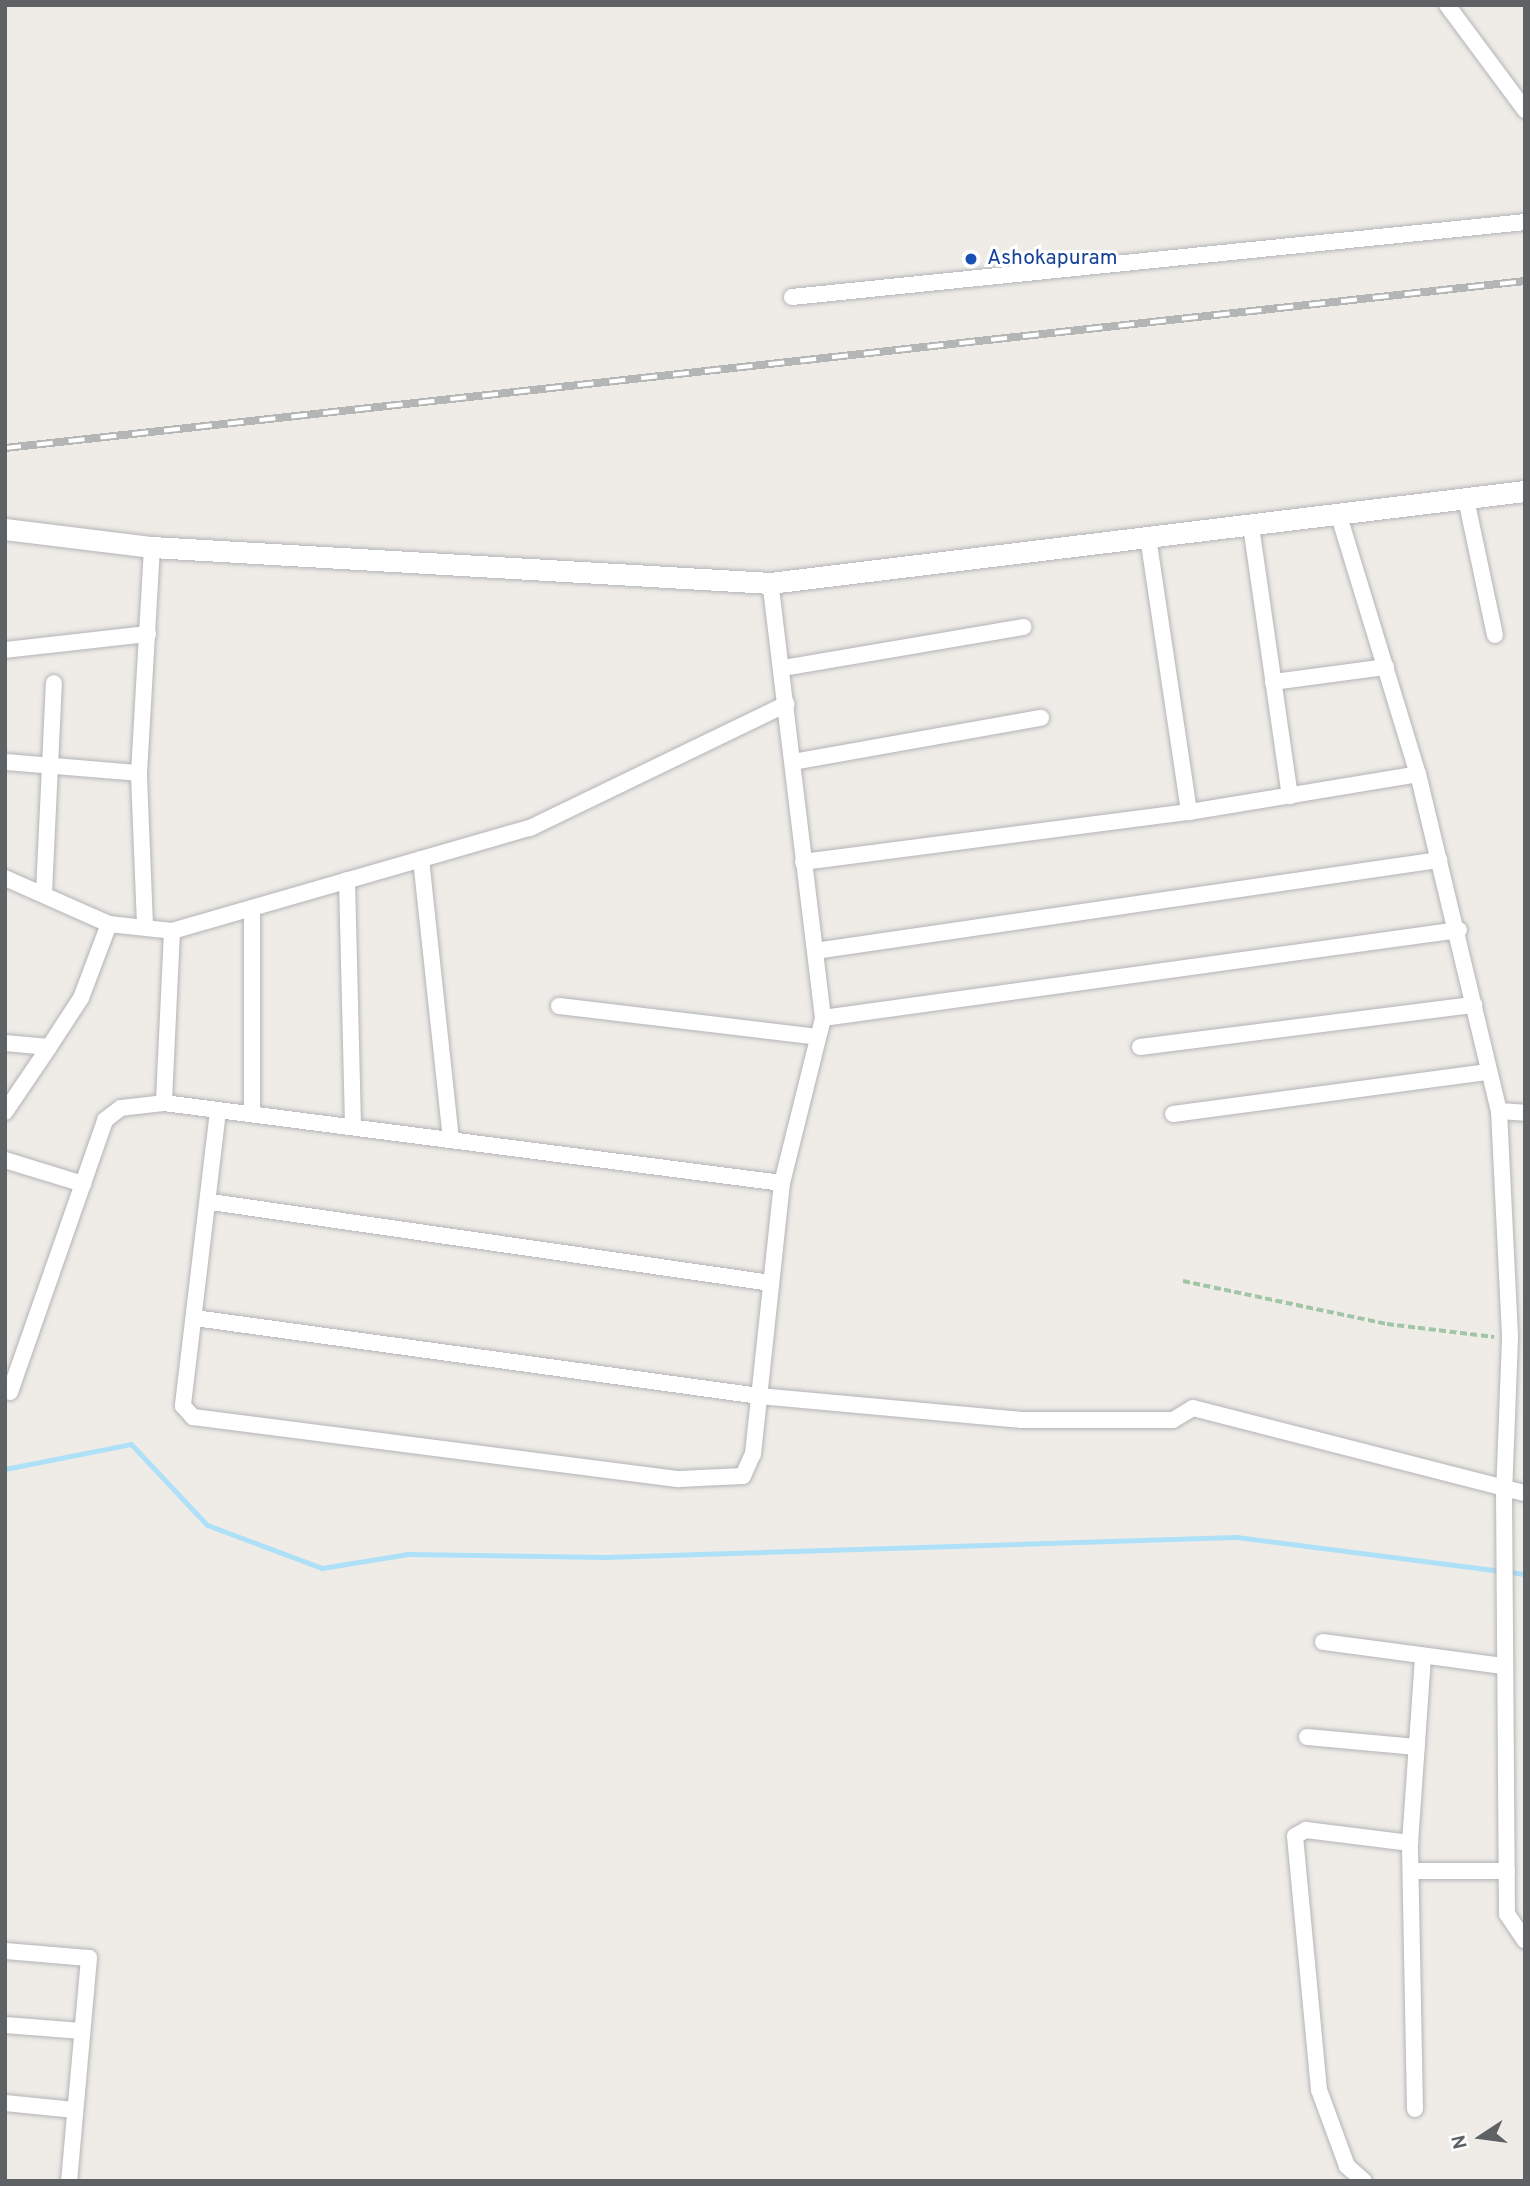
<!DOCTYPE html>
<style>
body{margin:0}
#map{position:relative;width:1530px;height:2186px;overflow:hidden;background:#efece7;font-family:Overpass,sans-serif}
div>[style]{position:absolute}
.stream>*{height:5px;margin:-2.5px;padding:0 2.5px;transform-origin:2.5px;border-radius:2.5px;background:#aee0f7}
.path>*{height:3.5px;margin-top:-1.75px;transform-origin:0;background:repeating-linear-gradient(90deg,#a1c6a7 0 7px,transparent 0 10.5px)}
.roads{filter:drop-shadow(0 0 2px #b2b4b7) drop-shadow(0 0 2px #b2b4b7)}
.minor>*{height:16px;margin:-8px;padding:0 8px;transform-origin:8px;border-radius:8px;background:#fff}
.tertiary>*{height:21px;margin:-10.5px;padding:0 10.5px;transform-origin:10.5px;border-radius:10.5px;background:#fff}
.rail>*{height:8px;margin-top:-4px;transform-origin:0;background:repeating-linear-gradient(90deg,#fff 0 16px,#b4b5b5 0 32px);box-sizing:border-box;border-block:2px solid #b4b5b5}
.dots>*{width:19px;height:19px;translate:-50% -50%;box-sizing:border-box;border:4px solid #fff;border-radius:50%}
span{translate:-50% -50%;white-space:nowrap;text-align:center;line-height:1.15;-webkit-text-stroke:6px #fff;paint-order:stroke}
.transit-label{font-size:21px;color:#164399}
.left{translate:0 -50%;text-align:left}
.frame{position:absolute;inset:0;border:7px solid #5e6265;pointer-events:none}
.north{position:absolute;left:1446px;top:2102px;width:70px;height:70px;-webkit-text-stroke:5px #fff;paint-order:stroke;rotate:257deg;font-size:19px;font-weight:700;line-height:28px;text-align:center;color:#5e6265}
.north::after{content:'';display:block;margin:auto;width:24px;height:32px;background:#5e6265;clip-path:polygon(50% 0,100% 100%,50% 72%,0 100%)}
</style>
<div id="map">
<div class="stream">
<i style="left:5px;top:1469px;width:128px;rotate:-11.2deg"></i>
<i style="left:131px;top:1444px;width:111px;rotate:46.8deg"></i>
<i style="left:207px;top:1525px;width:123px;rotate:20.5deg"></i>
<i style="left:322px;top:1568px;width:87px;rotate:-9.2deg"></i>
<i style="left:408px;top:1554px;width:198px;rotate:0.9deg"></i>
<i style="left:606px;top:1557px;width:630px;rotate:-1.82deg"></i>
<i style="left:1236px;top:1537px;width:291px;rotate:7.3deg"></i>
</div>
<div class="path">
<i style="left:1183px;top:1281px;width:208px;rotate:11.9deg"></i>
<i style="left:1387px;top:1324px;width:108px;rotate:6.9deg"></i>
</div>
<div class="roads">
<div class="minor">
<i style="left:1447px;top:5px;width:131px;rotate:53.4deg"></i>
<i style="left:792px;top:297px;width:737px;rotate:-5.84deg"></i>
<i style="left:1466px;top:499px;width:139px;rotate:78deg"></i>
<i style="left:1339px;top:516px;width:270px;rotate:73deg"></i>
<i style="left:1418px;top:774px;width:347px;rotate:76.5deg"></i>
<i style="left:1499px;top:1111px;width:227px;rotate:87.2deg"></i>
<i style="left:1510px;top:1338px;width:153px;rotate:92.2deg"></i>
<i style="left:1504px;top:1491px;width:423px;rotate:89.6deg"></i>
<i style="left:1507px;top:1914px;width:32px;rotate:56deg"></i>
<i style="left:1251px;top:526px;width:273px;rotate:81.8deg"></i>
<i style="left:1148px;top:537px;width:278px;rotate:81.5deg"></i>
<i style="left:5px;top:650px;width:144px;rotate:-6.4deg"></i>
<i style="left:783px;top:668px;width:244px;rotate:-9.7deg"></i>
<i style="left:1273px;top:682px;width:114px;rotate:-7.6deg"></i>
<i style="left:5px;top:762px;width:134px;rotate:4.7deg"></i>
<i style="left:793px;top:762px;width:252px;rotate:-10.1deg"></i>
<i style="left:421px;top:859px;width:282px;rotate:83.9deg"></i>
<i style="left:803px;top:862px;width:389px;rotate:-7.4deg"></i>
<i style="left:1189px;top:812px;width:232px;rotate:-9.4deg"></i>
<i style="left:5px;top:878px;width:114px;rotate:23.9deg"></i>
<i style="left:109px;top:924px;width:63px;rotate:6.3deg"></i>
<i style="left:172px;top:931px;width:373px;rotate:-16.1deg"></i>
<i style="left:530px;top:828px;width:285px;rotate:-25.8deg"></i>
<i style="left:347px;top:880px;width:247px;rotate:88.6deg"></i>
<i style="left:44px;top:893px;width:210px;rotate:-87.3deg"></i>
<i style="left:145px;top:925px;width:152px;rotate:-92.3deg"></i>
<i style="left:139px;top:773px;width:226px;rotate:-86.7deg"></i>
<i style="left:172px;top:931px;width:172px;rotate:92.7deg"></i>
<i style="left:164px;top:1103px;width:623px;rotate:7.38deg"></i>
<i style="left:815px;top:951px;width:631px;rotate:-8.3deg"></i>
<i style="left:559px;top:1006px;width:261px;rotate:6.8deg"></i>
<i style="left:823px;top:1018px;width:642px;rotate:-7.88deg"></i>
<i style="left:5px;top:1043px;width:44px;rotate:5.2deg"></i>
<i style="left:49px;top:1047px;width:59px;rotate:-56.9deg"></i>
<i style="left:81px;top:998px;width:79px;rotate:-69.3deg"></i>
<i style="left:1140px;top:1047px;width:337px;rotate:-7.2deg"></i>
<i style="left:218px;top:1111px;width:297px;rotate:96.8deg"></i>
<i style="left:183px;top:1406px;width:15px;rotate:48deg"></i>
<i style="left:193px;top:1417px;width:490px;rotate:7.3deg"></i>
<i style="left:679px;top:1479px;width:64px;rotate:-2.7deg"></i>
<i style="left:743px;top:1476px;width:24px;rotate:-66deg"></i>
<i style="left:753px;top:1454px;width:273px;rotate:-83.9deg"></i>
<i style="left:782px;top:1183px;width:170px;rotate:-76deg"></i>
<i style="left:823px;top:1018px;width:438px;rotate:-96.9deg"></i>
<i style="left:1499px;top:1111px;width:26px;rotate:4deg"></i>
<i style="left:5px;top:1112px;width:78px;rotate:-55.9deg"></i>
<i style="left:252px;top:1114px;width:206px;rotate:-90deg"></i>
<i style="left:1173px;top:1114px;width:318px;rotate:-7.6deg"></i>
<i style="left:5px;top:1160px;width:82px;rotate:17.1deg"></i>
<i style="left:211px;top:1202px;width:566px;rotate:8.23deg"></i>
<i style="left:195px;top:1318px;width:569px;rotate:7.87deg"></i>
<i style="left:759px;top:1396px;width:264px;rotate:5.2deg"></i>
<i style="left:1022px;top:1420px;width:151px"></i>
<i style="left:1173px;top:1420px;width:23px;rotate:-31deg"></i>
<i style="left:1193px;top:1408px;width:343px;rotate:14.4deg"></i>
<i style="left:10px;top:1392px;width:288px;rotate:-70.7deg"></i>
<i style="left:105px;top:1120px;width:20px;rotate:-37deg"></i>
<i style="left:121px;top:1108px;width:43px;rotate:-6.6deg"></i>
<i style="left:1323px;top:1642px;width:183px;rotate:7.6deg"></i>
<i style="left:1307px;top:1737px;width:110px;rotate:5.2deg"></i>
<i style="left:1411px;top:1871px;width:96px"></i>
<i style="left:5px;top:1951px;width:84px;rotate:4.8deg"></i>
<i style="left:89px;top:1958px;width:224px;rotate:95.1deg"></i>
<i style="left:5px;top:2025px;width:77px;rotate:4.5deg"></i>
<i style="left:5px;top:2103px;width:70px;rotate:5.7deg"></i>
<i style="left:1415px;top:2109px;width:266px;rotate:-91.1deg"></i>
<i style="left:1410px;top:1843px;width:187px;rotate:-86deg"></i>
<i style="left:1364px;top:2181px;width:23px;rotate:-139deg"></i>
<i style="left:1347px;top:2166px;width:81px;rotate:-110.2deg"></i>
<i style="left:1319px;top:2090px;width:255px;rotate:-95.4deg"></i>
<i style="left:1295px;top:1836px;width:13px;rotate:-29deg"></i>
<i style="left:1306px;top:1830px;width:105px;rotate:7.1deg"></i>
</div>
<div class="tertiary">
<i style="left:5px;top:529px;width:148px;rotate:7deg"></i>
<i style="left:152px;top:547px;width:619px;rotate:3.33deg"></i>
<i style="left:770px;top:583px;width:761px;rotate:-6.95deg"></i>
</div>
</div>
<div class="rail">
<i style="left:5px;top:448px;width:1529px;rotate:-6.27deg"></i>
</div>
<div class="dots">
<i style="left:971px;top:259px;background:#1a4fb4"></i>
</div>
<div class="transit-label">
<span class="left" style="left:987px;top:259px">Ashokapuram</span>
</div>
<div class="frame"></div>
<div class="north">N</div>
</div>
